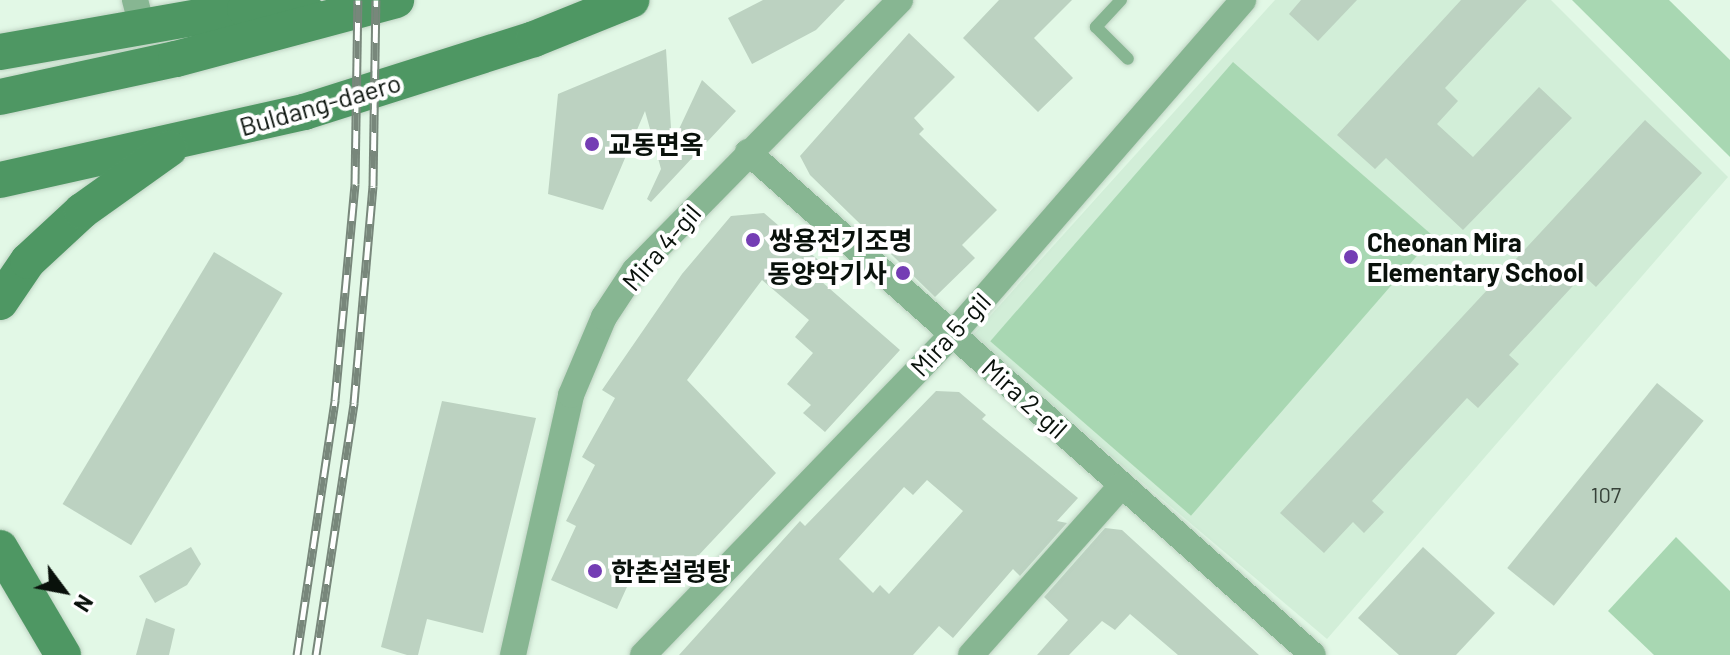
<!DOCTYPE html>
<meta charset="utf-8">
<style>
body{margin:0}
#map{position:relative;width:1730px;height:655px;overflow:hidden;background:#e2f8e6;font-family:Barlow,"Noto Sans KR",sans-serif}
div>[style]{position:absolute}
.built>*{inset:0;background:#d2eed8}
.green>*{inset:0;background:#a8d7b2;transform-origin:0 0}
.building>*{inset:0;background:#bcd2c1;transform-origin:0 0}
.roads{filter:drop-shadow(0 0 2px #bfd3c3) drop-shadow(0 0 2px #bfd3c3)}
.service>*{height:12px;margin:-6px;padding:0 6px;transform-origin:6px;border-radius:6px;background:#87b692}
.minor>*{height:26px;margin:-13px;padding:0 13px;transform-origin:13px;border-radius:13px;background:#87b692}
.secondary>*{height:36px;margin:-18px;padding:0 18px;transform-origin:18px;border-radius:18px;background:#4e9763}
.rail>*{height:9px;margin-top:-4.5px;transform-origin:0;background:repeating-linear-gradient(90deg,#fff 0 18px,#78877b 0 36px);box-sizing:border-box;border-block:2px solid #78877b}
.dots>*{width:22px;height:22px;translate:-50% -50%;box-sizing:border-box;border:4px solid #fff;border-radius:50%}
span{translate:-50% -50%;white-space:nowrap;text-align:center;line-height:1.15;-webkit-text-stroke:8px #fff;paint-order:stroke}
.number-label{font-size:22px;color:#364138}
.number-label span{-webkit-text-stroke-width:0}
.street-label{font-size:26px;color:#09110b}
.poi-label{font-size:26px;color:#09110b;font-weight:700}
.left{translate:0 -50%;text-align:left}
.right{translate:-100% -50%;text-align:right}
.north{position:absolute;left:24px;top:551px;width:80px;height:80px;-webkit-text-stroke:6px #fff;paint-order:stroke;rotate:122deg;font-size:22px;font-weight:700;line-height:32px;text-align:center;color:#09110b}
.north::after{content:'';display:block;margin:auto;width:28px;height:36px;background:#09110b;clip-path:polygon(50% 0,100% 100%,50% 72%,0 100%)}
</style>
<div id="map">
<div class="built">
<i style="clip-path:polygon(1275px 0,1551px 0,1728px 177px,1327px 639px,971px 337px)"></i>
</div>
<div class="green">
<i style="clip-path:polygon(1572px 0,1669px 0,1730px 60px,1730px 157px)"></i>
<i style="left:1233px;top:62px;width:266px;height:370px;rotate:41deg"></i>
<i style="clip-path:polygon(1676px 537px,1730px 591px,1730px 655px,1654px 655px,1608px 611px)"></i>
</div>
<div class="building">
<i style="clip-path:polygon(763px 0,845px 0,816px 30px,752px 64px,728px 18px)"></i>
<i style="clip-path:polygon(999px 0,1072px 0,1034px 38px,1073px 78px,1038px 112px,963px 38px)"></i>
<i style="clip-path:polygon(1301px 0,1357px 0,1318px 41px,1289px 14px)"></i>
<i style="clip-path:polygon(1461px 0,1527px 0,1445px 88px,1458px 101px,1437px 124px,1473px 157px,1539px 87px,1572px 118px,1463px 230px,1386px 158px,1375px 169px,1337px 135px)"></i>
<i style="clip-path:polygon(909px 33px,955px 77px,914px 118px,924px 129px,919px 134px,997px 210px,962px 245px,975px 258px,935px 297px,810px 175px,800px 156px)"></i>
<i style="clip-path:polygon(666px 49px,672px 144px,702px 80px,736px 111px,651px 202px,647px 199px,661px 169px,645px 111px,603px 210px,548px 194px,558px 94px)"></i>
<i style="clip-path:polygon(1645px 120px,1702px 173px,1596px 287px,1583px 275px,1509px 355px,1519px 364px,1478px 408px,1467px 398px,1372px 501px,1384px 512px,1364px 533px,1353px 522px,1324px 553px,1280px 513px)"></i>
<i style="clip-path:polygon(764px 213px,823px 264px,814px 275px,900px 350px,825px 432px,803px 413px,811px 405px,787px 384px,813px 353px,795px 337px,809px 320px,762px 280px,687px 380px,776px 473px,681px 574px,641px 556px,617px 609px,551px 580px,576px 526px,566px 521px,595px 465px,582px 457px,615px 398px,602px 390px,682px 274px,731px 216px)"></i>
<i style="left:214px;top:252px;width:80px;height:294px;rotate:31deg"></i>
<i style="left:1657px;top:383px;width:60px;height:238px;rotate:39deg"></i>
<i style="clip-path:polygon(evenodd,936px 391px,959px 392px,986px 415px,982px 419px,1078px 498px,1057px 521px,1067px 523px,1020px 576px,1013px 569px,953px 638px,939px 626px,913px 655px,679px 655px,800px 521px,805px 526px,936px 391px,927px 480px,963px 511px,889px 594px,880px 585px,873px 593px,839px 559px,904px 487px,913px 495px,927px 480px)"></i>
<i style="clip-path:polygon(442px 401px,536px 418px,483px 633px,427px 619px,418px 655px,407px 655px,381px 647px)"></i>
<i style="clip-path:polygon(1105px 528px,1122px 530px,1259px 655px,1178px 655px,1130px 614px,1115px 630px,1102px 621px,1069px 655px,1037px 655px,1068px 620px,1044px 597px)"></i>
<i style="clip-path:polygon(191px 547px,201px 564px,187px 585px,155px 603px,139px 576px)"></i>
<i style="clip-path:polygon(1423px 547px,1495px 613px,1456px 655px,1399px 655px,1358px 618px)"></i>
<i style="clip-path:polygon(146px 618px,175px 629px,169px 655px,136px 655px)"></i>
</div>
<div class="roads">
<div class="service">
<i style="left:1121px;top:0;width:37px;rotate:133deg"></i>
<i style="left:1096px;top:27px;width:45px;rotate:45deg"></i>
</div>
<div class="minor">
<i style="left:135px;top:0;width:28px;rotate:75deg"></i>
<i style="left:748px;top:152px;width:756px;rotate:41.68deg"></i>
<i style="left:513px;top:655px;width:266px;rotate:-77.4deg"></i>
<i style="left:571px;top:395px;width:85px;rotate:-67.1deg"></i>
<i style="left:604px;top:317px;width:56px;rotate:-56.6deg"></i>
<i style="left:635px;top:270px;width:378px;rotate:-45.5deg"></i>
<i style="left:643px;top:655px;width:446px;rotate:-46deg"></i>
<i style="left:953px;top:334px;width:442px;rotate:-49deg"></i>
<i style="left:971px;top:655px;width:227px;rotate:-48.4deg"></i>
</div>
<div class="secondary">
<i style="left:0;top:52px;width:249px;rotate:-10deg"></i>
<i style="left:245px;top:9px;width:65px;rotate:5.3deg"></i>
<i style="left:0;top:97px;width:180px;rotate:-12.2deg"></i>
<i style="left:176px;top:59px;width:228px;rotate:-15deg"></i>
<i style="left:0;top:180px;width:312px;rotate:-12.6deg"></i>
<i style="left:304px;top:112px;width:241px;rotate:-17.6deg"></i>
<i style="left:534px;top:39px;width:105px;rotate:-21.9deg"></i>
<i style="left:0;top:302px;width:50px;rotate:-55.7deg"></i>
<i style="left:28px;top:261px;width:74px;rotate:-42.8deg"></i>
<i style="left:82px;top:211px;width:107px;rotate:-35.5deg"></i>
<i style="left:0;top:548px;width:124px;rotate:59.5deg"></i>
</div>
</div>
<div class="rail">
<i style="left:297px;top:655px;width:258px;rotate:-81.5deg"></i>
<i style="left:335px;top:400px;width:217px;rotate:-84.7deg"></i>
<i style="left:355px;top:184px;width:184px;rotate:-89.1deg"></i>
<i style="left:316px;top:655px;width:255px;rotate:-81.4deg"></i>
<i style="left:354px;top:403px;width:218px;rotate:-85deg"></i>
<i style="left:373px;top:186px;width:186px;rotate:-89.1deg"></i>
</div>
<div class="dots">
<i style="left:592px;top:144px;background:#743db4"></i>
<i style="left:753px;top:240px;background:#743db4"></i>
<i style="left:1351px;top:257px;background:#743db4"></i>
<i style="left:903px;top:273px;background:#743db4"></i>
<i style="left:595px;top:571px;background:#743db4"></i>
</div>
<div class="number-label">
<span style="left:1606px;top:495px">107</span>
</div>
<div class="street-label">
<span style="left:320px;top:104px;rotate:-16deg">Buldang-daero</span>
<span style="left:661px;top:247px;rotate:-49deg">Mira 4-gil</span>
<span style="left:950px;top:334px;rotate:-47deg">Mira 5-gil</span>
<span style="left:1025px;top:398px;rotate:42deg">Mira 2-gil</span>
</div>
<div class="poi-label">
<span class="left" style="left:608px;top:144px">교동면옥</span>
<span class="left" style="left:769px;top:240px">쌍용전기조명</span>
<span class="left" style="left:1367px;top:257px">Cheonan Mira<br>Elementary School</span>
<span class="right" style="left:887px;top:273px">동양악기사</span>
<span class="left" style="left:611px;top:571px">한촌설렁탕</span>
</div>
<div class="north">N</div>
</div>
